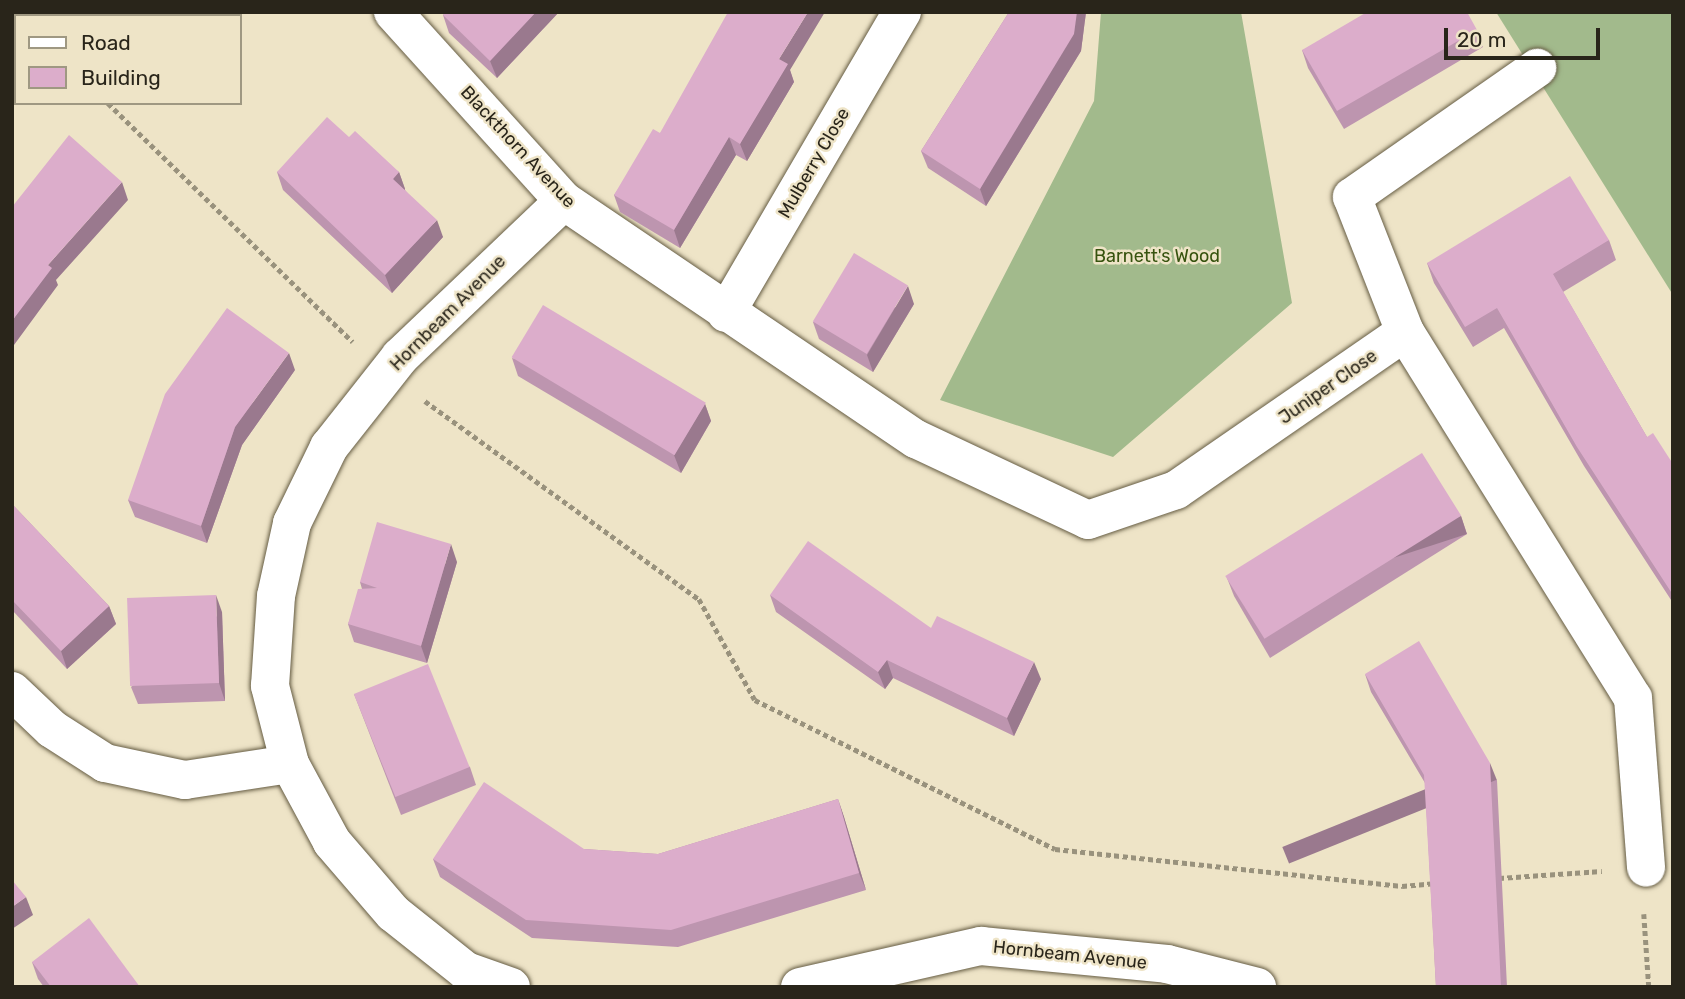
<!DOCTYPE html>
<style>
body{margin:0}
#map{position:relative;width:1685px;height:999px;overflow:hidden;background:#eee4c7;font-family:Rubik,sans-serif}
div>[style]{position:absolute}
.forest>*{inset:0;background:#a2ba8c}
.path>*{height:4.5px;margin-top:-2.25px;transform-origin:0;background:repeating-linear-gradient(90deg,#99927d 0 5px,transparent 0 8.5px)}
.roads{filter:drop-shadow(0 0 2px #655c43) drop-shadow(0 0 2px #655c43)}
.street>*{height:38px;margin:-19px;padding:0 19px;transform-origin:19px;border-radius:19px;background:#fff}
.wall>*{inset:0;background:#bd95af}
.shaded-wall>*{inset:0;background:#9a798e;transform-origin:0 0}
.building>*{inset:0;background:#dcadcb;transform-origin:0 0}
span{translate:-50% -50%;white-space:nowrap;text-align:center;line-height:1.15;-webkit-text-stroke:5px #eee4c7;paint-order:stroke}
.street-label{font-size:18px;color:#29251a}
.park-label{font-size:18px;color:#37530f}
.frame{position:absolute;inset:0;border:14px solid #29251a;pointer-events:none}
.legend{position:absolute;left:14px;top:14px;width:228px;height:91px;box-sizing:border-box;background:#eee4c7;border:2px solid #9f9882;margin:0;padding:9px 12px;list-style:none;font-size:21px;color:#29251a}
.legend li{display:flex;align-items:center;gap:14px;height:35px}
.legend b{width:35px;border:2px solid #9f9882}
.scale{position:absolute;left:1444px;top:28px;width:156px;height:32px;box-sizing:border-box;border:4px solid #29251a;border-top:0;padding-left:9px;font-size:21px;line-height:24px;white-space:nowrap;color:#29251a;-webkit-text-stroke:5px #eee4c7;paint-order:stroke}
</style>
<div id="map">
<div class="forest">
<i style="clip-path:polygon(1101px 12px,1241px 12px,1292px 303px,1113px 457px,940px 400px,1094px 101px)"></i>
<i style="clip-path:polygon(1496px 12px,1673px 12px,1673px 295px)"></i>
</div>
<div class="path">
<i style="left:17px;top:12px;width:5px;rotate:53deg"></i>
<i style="left:108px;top:103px;width:342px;rotate:44.3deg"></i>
<i style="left:425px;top:401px;width:338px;rotate:35.9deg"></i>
<i style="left:699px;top:599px;width:115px;rotate:61deg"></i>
<i style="left:755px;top:700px;width:335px;rotate:26.4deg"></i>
<i style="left:1055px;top:849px;width:349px;rotate:6.1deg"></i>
<i style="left:1402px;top:886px;width:32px;rotate:-5deg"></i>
<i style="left:1499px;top:878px;width:103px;rotate:-3.9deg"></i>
<i style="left:1644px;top:914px;width:73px;rotate:86.1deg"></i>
</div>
<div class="roads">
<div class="street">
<i style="left:393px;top:12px;width:255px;rotate:47.9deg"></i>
<i style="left:564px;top:201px;width:425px;rotate:34.1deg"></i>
<i style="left:916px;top:439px;width:190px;rotate:25.2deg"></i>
<i style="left:1088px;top:520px;width:93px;rotate:-18.8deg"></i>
<i style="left:1176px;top:490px;width:278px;rotate:-34.6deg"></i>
<i style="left:1405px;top:332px;width:431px;rotate:58.1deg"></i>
<i style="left:1633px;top:698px;width:170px;rotate:85.6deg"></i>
<i style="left:726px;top:313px;width:349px;rotate:-59.7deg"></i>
<i style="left:1405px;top:332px;width:145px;rotate:-111.4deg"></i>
<i style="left:1352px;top:197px;width:226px;rotate:-34.9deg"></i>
<i style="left:12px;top:691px;width:55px;rotate:43.5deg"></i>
<i style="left:52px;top:729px;width:63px;rotate:32.7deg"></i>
<i style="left:105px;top:763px;width:82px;rotate:12deg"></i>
<i style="left:185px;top:780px;width:106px;rotate:-8.7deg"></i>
<i style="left:511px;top:987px;width:48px;rotate:-160.4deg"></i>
<i style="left:466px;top:971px;width:93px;rotate:-141.5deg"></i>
<i style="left:393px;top:913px;width:94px;rotate:-130.7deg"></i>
<i style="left:332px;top:842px;width:89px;rotate:-118.3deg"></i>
<i style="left:290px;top:764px;width:81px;rotate:-104.4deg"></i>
<i style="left:270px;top:686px;width:90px;rotate:-86.2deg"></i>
<i style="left:276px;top:596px;width:75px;rotate:-77.6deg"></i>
<i style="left:292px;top:523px;width:85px;rotate:-64deg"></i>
<i style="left:329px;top:447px;width:115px;rotate:-51.7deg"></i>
<i style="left:400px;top:357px;width:226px;rotate:-43.6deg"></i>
<i style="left:800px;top:987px;width:186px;rotate:-12.8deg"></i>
<i style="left:981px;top:946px;width:187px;rotate:5.5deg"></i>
<i style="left:1167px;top:964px;width:93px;rotate:14.3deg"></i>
</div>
</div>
<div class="wall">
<i style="clip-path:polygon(446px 12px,559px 12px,497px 78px,449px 33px,443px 15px)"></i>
<i style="clip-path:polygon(1009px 12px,1086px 12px,1081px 51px,986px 206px,928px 168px,921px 151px)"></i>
<i style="clip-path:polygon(1477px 30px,1483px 47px,1344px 129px,1308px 68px,1302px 50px)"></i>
<i style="clip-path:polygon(790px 70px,794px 82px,747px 161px,736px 155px,680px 248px,620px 212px,614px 195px,660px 133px)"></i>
<i style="clip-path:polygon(349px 137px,399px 172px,405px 189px,405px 190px,443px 237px,392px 293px,283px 190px,277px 172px)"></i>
<i style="clip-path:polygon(1609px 240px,1616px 260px,1563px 292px,1647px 437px,1673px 464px,1673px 603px,1584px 466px,1504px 328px,1473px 347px,1434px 283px,1427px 263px)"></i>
<i style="clip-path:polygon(914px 304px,873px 372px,819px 339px,813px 322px)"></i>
<i style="clip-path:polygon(512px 358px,705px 404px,711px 421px,681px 473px,518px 376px)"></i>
<i style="clip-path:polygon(295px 370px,242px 445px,207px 543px,135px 517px,128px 500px)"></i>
<i style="clip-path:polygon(12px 504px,109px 606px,116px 624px,67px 669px,12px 610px)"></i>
<i style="clip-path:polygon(1461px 516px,1467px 534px,1270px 658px,1234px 596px,1227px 578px)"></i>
<i style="clip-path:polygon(457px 562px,427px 663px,354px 642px,348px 624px,362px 589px,360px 582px)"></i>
<i style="clip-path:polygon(770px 595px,931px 628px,1041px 679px,1014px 736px,893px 678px,885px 689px,776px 612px)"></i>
<i style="clip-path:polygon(222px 612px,225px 701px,138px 704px,131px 687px)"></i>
<i style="clip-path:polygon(1365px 674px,1497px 780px,1507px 987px,1436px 987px,1425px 783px,1371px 692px)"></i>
<i style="clip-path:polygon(354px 694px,470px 767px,476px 785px,401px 815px)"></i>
<i style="clip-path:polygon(838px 799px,844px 817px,866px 890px,678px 947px,532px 938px,440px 877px,433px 859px,584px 849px,658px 854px)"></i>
<i style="clip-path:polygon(32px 962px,140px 987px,44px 987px,38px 979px)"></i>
</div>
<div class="shaded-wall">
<i style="clip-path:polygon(174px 12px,192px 12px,188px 16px,171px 16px)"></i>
<i style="clip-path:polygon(536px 12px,559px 12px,497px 78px,490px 61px)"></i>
<i style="clip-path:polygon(808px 12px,825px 12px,790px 70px,794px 82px,747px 161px,740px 144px,779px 59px)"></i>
<i style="clip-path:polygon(1077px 12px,1086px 12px,1081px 51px,986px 206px,980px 189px)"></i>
<i style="clip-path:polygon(729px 137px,736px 155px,680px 248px,674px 230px)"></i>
<i style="clip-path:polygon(399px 172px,405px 189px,399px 197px,393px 179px)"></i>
<i style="clip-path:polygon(122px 182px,128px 200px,56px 280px,58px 285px,14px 345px,12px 340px,12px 321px,48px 265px)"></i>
<i style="clip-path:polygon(437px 220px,443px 237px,392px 293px,385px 275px)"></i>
<i style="clip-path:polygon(908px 286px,914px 304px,873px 372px,867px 355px)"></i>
<i style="clip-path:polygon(289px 353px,295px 370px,242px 445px,207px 543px,201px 526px,235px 427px)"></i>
<i style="clip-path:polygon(705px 404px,711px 421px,681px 473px,674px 455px)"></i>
<i style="left:1461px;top:516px;width:19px;height:234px;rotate:72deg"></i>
<i style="clip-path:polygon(451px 544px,457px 562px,427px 663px,421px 646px)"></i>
<i style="clip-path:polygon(216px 595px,222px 612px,225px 701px,219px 683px)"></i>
<i style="clip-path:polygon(109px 606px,116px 624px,67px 669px,61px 651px)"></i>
<i style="clip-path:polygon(887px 660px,893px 678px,885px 689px,878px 672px)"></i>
<i style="clip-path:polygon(1034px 662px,1041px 679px,1014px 736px,1007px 718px)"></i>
<i style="left:1490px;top:763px;width:18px;height:224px;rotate:68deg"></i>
<i style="clip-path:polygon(838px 799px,844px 817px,866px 890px,859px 873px)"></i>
<i style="clip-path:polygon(26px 897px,33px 915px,12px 929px,12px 907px)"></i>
</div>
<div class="building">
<i style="left:70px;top:12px;width:104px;height:5px"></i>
<i style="clip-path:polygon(446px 12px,536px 12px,490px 61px,443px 15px)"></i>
<i style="clip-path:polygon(728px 12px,808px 12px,779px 59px,788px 64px,740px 144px,729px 137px,674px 230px,614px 195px,653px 129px,660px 133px)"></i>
<i style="clip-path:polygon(1009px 12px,1077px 12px,1074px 34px,980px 189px,921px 151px)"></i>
<i style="clip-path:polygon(1367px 12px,1467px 12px,1477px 30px,1337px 111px,1302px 50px)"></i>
<i style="clip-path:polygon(327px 117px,349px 137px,355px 131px,399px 172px,393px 179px,437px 220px,385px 275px,277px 172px)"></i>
<i style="clip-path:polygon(69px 135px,122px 182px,48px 265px,52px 268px,12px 321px,12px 207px)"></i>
<i style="clip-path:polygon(1570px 176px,1609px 240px,1553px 274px,1647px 437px,1653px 433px,1673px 464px,1673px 595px,1577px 447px,1497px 308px,1465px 327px,1427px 263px)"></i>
<i style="left:854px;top:253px;width:63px;height:80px;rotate:31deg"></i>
<i style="left:543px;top:305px;width:190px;height:61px;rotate:31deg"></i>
<i style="clip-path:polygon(227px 308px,289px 353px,235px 427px,201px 526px,128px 500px,165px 394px)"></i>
<i style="left:1422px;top:453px;width:74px;height:232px;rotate:58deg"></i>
<i style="clip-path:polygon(12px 504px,109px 606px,61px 651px,12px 600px)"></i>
<i style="clip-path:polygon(377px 522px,451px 544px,421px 646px,348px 624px,358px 589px,377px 588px,360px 582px)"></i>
<i style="clip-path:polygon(808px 541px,931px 628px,937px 616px,1034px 662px,1007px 718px,887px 660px,878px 672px,770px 595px)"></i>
<i style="left:216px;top:595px;width:88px;height:89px;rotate:88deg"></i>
<i style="clip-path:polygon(1419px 641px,1490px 763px,1501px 987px,1436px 987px,1424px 775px,1365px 674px)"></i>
<i style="left:428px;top:664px;width:111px;height:80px;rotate:68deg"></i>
<i style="clip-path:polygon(484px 782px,584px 849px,658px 854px,838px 799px,859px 873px,671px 930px,526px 920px,433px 859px)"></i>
<i style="clip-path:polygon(12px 880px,26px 897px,12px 907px)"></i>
<i style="clip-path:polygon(89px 918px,140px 987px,51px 987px,32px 962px)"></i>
</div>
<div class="street-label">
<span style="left:518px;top:147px;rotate:47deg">Blackthorn Avenue</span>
<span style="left:814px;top:163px;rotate:-60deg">Mulberry Close</span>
<span style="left:448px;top:313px;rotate:-45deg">Hornbeam Avenue</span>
<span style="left:1328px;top:387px;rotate:-35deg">Juniper Close</span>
<span style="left:1070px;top:955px;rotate:6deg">Hornbeam Avenue</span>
</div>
<div class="park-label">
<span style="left:1157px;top:256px">Barnett's Wood</span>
</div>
<div class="frame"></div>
<ul class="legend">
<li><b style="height:9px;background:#fff"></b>Road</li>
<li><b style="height:19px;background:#dcadcb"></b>Building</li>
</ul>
<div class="scale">20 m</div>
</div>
